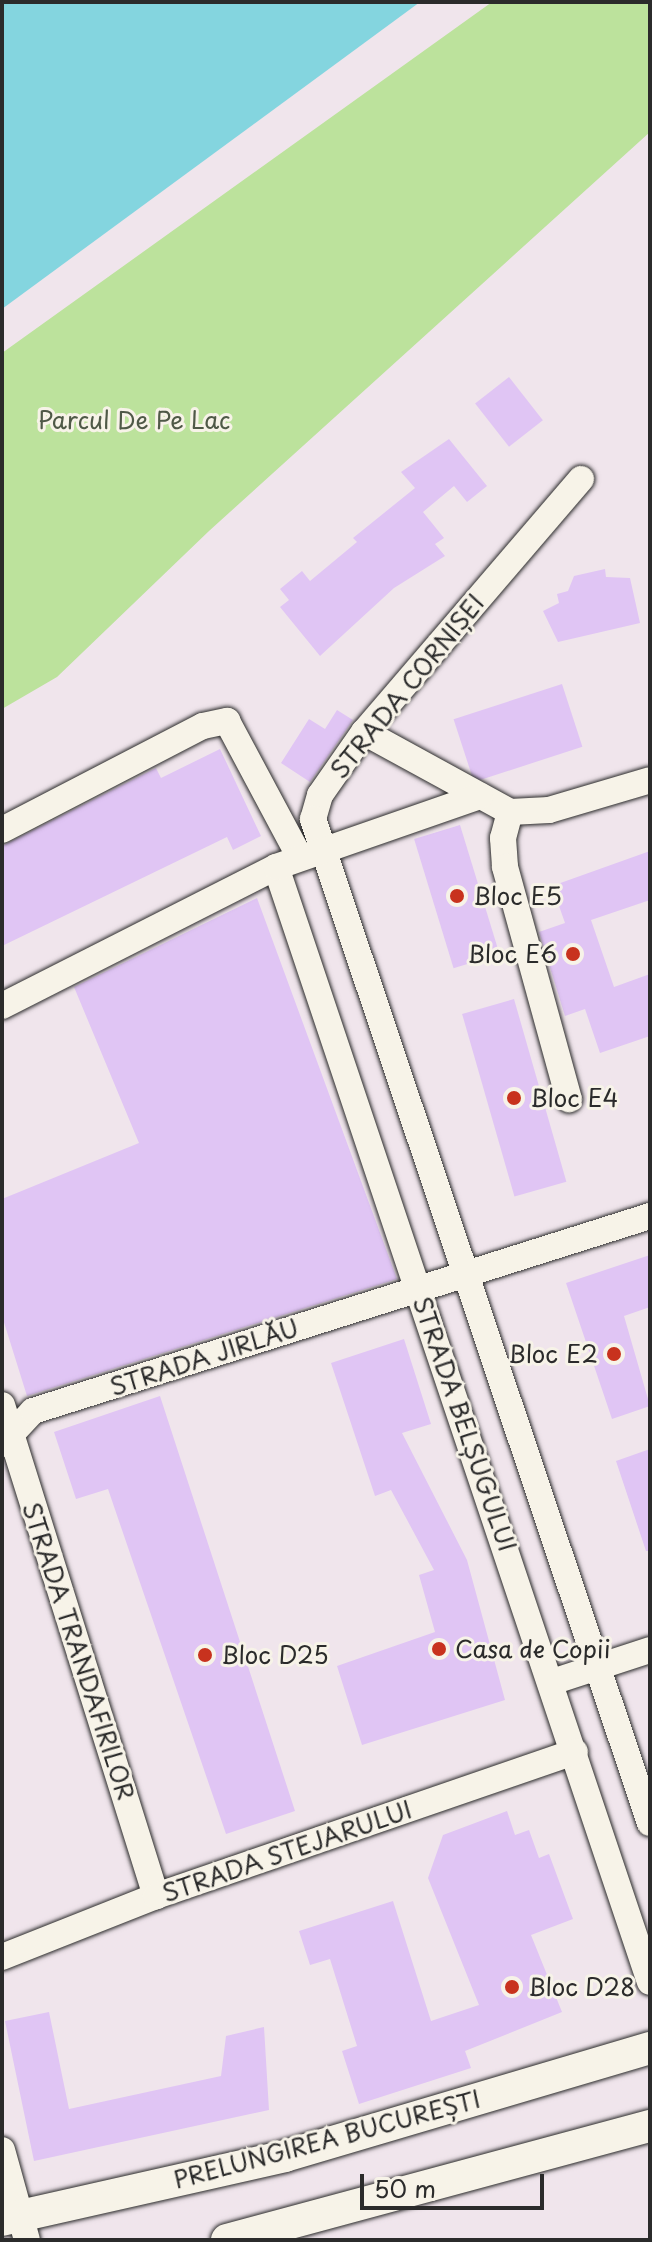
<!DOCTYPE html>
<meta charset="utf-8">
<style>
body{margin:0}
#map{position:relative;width:652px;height:2242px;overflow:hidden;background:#f0e5ec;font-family:"Playpen Sans",sans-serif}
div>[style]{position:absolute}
.green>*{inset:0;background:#bce29c}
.water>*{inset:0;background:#84d5df}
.building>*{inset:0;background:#e0c5f4;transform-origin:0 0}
.roads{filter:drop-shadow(0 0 2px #2b2b2b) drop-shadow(0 0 2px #2b2b2b)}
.minor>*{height:26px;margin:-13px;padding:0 13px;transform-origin:13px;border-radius:13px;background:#f7f3e8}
.major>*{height:32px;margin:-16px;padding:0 16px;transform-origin:16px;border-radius:16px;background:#f7f3e8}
.dots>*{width:22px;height:22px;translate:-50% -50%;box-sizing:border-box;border:4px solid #f7f3e8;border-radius:50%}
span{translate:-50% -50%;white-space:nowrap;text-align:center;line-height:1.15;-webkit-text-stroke:6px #f7f3e8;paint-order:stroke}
.park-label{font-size:24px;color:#4f5947}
.street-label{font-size:24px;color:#2b2b2b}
.poi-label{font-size:24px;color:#2b2b2b}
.left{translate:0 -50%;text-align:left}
.right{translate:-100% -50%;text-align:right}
.frame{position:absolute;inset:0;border:4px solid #2b2b2b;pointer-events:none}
.scale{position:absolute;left:360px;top:2174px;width:184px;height:36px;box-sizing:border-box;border:4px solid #2b2b2b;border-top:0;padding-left:10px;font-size:24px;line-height:28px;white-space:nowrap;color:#2b2b2b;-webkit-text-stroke:6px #f7f3e8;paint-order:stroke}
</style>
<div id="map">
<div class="green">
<i style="clip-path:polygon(492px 2px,650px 2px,650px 132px,209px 531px,57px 677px,2px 709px,2px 353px)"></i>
</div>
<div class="water">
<i style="clip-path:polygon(2px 2px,420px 2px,2px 309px)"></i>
</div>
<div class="building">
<i style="left:509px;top:377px;width:55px;height:43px;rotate:52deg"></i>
<i style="clip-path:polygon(449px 439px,487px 486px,467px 502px,454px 486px,423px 512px,444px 538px,435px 544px,445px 556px,394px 588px,320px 656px,280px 607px,289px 600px,280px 589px,302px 571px,310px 581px,357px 542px,353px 538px,415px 488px,401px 472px)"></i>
<i style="clip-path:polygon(605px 569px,606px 577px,630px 578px,640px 623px,558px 642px,543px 611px,559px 603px,557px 594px,568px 591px,574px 576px)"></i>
<i style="left:562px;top:684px;width:66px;height:114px;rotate:72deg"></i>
<i style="clip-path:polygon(337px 710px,353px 720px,310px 782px,281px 763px,309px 719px,325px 729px)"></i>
<i style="clip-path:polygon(220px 749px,261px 836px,233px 850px,227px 837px,2px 946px,2px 846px,156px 768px,161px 778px)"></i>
<i style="left:460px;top:825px;width:135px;height:48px;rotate:73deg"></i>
<i style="clip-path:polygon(650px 851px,650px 900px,591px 920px,614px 987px,650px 974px,650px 1036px,600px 1053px,585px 1009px,565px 1016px,539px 932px,565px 923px,552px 886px)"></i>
<i style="clip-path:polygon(257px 898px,397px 1279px,27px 1396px,2px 1316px,2px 1199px,139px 1143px,74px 987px)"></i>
<i style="left:514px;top:999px;width:190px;height:54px;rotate:74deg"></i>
<i style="clip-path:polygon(650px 1255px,650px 1307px,624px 1316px,650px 1406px,612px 1419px,566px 1283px)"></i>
<i style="clip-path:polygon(404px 1339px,431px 1424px,402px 1433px,467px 1560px,505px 1700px,362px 1745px,337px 1666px,435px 1632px,419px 1575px,434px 1570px,391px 1490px,375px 1496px,331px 1363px)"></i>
<i style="clip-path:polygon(160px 1396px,295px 1811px,226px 1834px,108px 1489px,76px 1499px,54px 1432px)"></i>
<i style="clip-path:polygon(650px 1449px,650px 1551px,646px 1551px,616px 1461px)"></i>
<i style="clip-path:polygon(507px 1811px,515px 1835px,529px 1830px,539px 1858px,549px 1854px,573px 1919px,531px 1935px,562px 2012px,465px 2051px,471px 2068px,359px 2104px,342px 2051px,357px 2046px,330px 1959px,310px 1965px,299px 1931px,393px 1901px,431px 2021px,479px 2005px,428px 1878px,443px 1835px)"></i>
<i style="clip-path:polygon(49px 2012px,69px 2109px,221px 2076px,226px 2036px,264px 2027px,269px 2110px,34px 2161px,5px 2021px)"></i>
</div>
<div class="roads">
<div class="minor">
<i style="left:581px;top:479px;width:333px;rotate:130.6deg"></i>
<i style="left:364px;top:732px;width:77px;rotate:124.9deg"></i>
<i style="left:320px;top:795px;width:25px;rotate:106deg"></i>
<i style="left:313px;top:819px;width:1059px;rotate:71.45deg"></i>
<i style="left:364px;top:732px;width:166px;rotate:28.7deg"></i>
<i style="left:510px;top:812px;width:39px;rotate:-3deg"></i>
<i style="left:549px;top:810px;width:105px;rotate:-16.5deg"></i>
<i style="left:510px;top:812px;width:27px;rotate:105deg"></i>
<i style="left:503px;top:838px;width:29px;rotate:86deg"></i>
<i style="left:505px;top:867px;width:241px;rotate:74.6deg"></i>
<i style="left:2px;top:830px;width:226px;rotate:-27.4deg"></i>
<i style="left:203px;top:726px;width:25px;rotate:-12deg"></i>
<i style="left:227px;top:721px;width:155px;rotate:61.9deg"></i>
<i style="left:276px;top:867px;width:1176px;rotate:71.46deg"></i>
<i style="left:2px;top:1006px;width:307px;rotate:-26.9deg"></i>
<i style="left:276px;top:867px;width:216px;rotate:-19.2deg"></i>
<i style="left:2px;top:1405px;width:515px;rotate:72.59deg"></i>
<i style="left:2px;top:1444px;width:45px;rotate:-46.8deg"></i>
<i style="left:33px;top:1411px;width:647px;rotate:-17.54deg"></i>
<i style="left:552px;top:1682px;width:103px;rotate:-18.1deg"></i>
<i style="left:2px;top:1957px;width:166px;rotate:-21.6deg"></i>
<i style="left:156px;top:1896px;width:443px;rotate:-19deg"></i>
<i style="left:2px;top:2150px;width:93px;rotate:74.5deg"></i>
</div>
<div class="major">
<i style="left:2px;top:2220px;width:290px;rotate:-12.7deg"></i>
<i style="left:285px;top:2156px;width:381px;rotate:-16.5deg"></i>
<i style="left:227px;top:2240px;width:438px;rotate:-15.1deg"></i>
</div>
</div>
<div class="dots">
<i style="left:457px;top:896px;background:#c8321e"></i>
<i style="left:573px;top:954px;background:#c8321e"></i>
<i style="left:514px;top:1098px;background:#c8321e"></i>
<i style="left:614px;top:1354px;background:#c8321e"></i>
<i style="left:439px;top:1649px;background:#c8321e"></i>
<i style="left:205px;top:1655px;background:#c8321e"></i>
<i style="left:512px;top:1987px;background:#c8321e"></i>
</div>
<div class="park-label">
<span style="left:134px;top:420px">Parcul De Pe Lac</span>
</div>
<div class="street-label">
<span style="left:407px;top:686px;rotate:-51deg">STRADA CORNIȘEI</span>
<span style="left:204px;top:1357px;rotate:-18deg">STRADA JIRLĂU</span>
<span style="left:465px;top:1424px;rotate:71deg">STRADA BELȘUGULUI</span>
<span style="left:79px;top:1651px;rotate:72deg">STRADA TRANDAFIRILOR</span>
<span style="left:287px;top:1851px;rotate:-19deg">STRADA STEJARULUI</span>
<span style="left:327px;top:2139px;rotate:-15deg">PRELUNGIREA BUCUREȘTI</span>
</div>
<div class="poi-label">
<span class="left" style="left:473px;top:896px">Bloc E5</span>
<span class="right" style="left:557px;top:954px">Bloc E6</span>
<span class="left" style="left:530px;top:1098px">Bloc E4</span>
<span class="right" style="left:598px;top:1354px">Bloc E2</span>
<span class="left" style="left:455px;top:1649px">Casa de Copii</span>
<span class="left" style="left:221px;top:1655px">Bloc D25</span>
<span class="left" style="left:528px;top:1987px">Bloc D28</span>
</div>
<div class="frame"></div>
<div class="scale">50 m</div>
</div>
